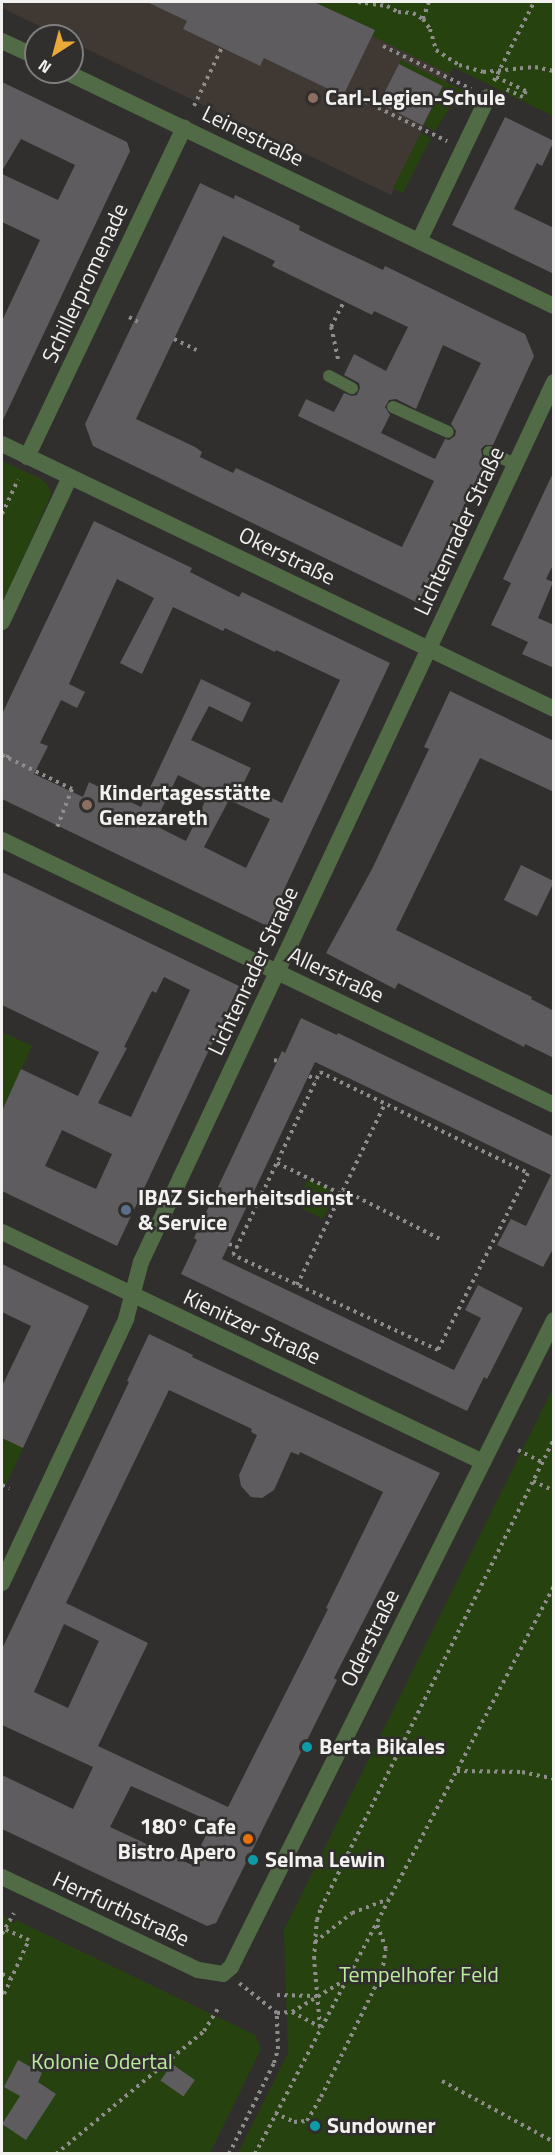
<!DOCTYPE html>
<meta charset="utf-8">
<style>
body{margin:0}
#map{position:relative;width:555px;height:2155px;overflow:hidden;background:#312f2d;font-family:"Titillium Web",sans-serif}
div>[style]{position:absolute}
.built>*{inset:0;background:#403833}
.green>*{inset:0;background:#26430f;transform-origin:0 0}
.building>*{inset:0;background:#5e5c5e;transform-origin:0 0}
.path>*{height:4px;margin-top:-2px;transform-origin:0;background:repeating-linear-gradient(90deg,#8e8d8b 0 3px,transparent 0 7.5px)}
.service>*{height:12px;margin:-6px;padding:0 6px;transform-origin:6px;border-radius:6px;background:#506b45}
.minor>*{height:16px;margin:-8px;padding:0 8px;transform-origin:8px;border-radius:8px;background:#506b45}
.dots>*{width:16px;height:16px;translate:-50% -50%;box-sizing:border-box;border:3px solid #312f2d;border-radius:50%}
span{translate:-50% -50%;white-space:nowrap;text-align:center;line-height:1.15;-webkit-text-stroke:5px #312f2d;paint-order:stroke}
.poi-label{font-size:22px;color:#f2f1f0;font-weight:700}
.left{translate:0 -50%;text-align:left}
.right{translate:-100% -50%;text-align:right}
.street-label{font-size:22px;color:#f2f1f0}
.park-label{font-size:22px;color:#bbec9d}
.frame{position:absolute;inset:0;border:3px solid #f2f1f0;pointer-events:none}
.north{position:absolute;left:24px;top:24px;width:60px;height:60px;box-sizing:border-box;background:#312f2d;border:2px solid #7e7d7b;border-radius:50%;rotate:216deg;font-size:16px;font-weight:700;line-height:24px;text-align:center;color:#f2f1f0}
.north::after{content:'';display:block;margin:auto;width:21px;height:27px;background:#eaaa39;clip-path:polygon(50% 0,100% 100%,50% 72%,0 100%)}
</style>
<div id="map">
<div class="built">
<i style="clip-path:polygon(4px 2px,314px 2px,453px 67px,391px 195px,72px 42px,72px 36px,60px 36px,2px 8px)"></i>
</div>
<div class="green">
<i style="clip-path:polygon(314px 2px,553px 2px,553px 116px,453px 67px,449px 74px,372px 36px,375px 30px)"></i>
<i style="clip-path:polygon(401px 60px,477px 97px,471px 109px,454px 101px,435px 131px,424px 125px,443px 86px,399px 64px)"></i>
<i style="left:421px;top:133px;width:11px;height:62px;rotate:27deg"></i>
<i style="clip-path:polygon(2px 461px,41px 479px,48px 485px,51px 495px,2px 604px)"></i>
<i style="clip-path:polygon(2px 1032px,32px 1046px,2px 1111px)"></i>
<i style="left:308px;top:1179px;width:31px;height:29px;rotate:27deg"></i>
<i style="clip-path:polygon(553px 1388px,553px 2153px,238px 2153px,288px 2053px,284px 1930px)"></i>
<i style="clip-path:polygon(2px 1438px,23px 1448px,2px 1493px)"></i>
<i style="clip-path:polygon(2px 1914px,9px 1921px,14px 1923px,16px 1920px,255px 2035px,261px 2049px,210px 2153px,2px 2153px)"></i>
</div>
<div class="building">
<i style="clip-path:polygon(147px 2px,314px 2px,375px 30px,343px 96px,264px 58px,260px 66px,183px 29px,187px 21px)"></i>
<i style="left:399px;top:64px;width:49px;height:44px;rotate:27deg"></i>
<i style="clip-path:polygon(2px 82px,127px 142px,130px 151px,2px 422px,2px 321px,40px 240px,2px 222px,2px 174px,58px 200px,75px 165px,21px 139px,2px 171px)"></i>
<i style="clip-path:polygon(505px 117px,554px 141px,542px 166px,537px 163px,514px 209px,554px 228px,554px 274px,452px 225px)"></i>
<i style="clip-path:polygon(evenodd,200px 183px,234px 199px,235px 195px,300px 226px,299px 230px,334px 247px,383px 270px,385px 266px,525px 334px,534px 356px,493px 445px,485px 445px,481px 449px,482px 456px,486px 460px,418px 603px,93px 446px,85px 424px,200px 183px,223px 236px,275px 261px,272px 266px,372px 315px,374px 311px,408px 327px,386px 371px,354px 354px,344px 375px,359px 383px,360px 388px,357px 395px,352px 396px,344px 393px,334px 412px,306px 399px,298px 416px,434px 481px,402px 547px,236px 468px,233px 473px,200px 457px,202px 452px,195px 447px,136px 419px,223px 236px,200px 183px,443px 345px,481px 363px,451px 424px,456px 431px,455px 436px,449px 440px,445px 439px,435px 459px,381px 433px,390px 415px,385px 407px,389px 400px,396px 399px,416px 409px,443px 345px)"></i>
<i style="clip-path:polygon(554px 471px,554px 563px,546px 579px,553px 582px,538px 618px,554px 625px,554px 668px,522px 654px,528px 642px,491px 625px,511px 583px,503px 579px)"></i>
<i style="clip-path:polygon(evenodd,94px 521px,192px 568px,190px 572px,239px 597px,242px 592px,390px 663px,267px 926px,2px 799px,2px 714px,94px 521px,117px 579px,154px 598px,120px 663px,142px 674px,173px 607px,223px 631px,225px 628px,275px 652px,276px 650px,340px 680px,282px 803px,243px 784px,251px 768px,191px 740px,209px 706px,242px 722px,251px 703px,201px 679px,141px 807px,89px 782px,83px 797px,34px 774px,48px 746px,40px 743px,61px 700px,77px 708px,85px 692px,69px 684px,117px 579px,94px 521px,178px 775px,210px 791px,186px 841px,154px 825px,178px 775px,94px 521px,229px 800px,270px 819px,246px 868px,204px 847px,229px 800px)"></i>
<i style="clip-path:polygon(450px 691px,554px 741px,554px 792px,480px 758px,396px 930px,532px 997px,531px 999px,554px 1011px,554px 1058px,525px 1044px,524px 1047px,398px 983px,395px 989px,326px 953px,372px 869px,429px 749px,424px 747px)"></i>
<i style="left:521px;top:865px;width:37px;height:39px;rotate:26deg"></i>
<i style="clip-path:polygon(evenodd,2px 872px,239px 986px,117px 1246px,2px 1191px,2px 1111px,21px 1069px,78px 1096px,99px 1052px,2px 1005px,2px 872px,164px 977px,190px 990px,131px 1117px,98px 1103px,127px 1048px,124px 1047px,152px 991px,156px 993px,164px 977px,2px 872px,62px 1130px,112px 1154px,96px 1189px,45px 1166px,62px 1130px)"></i>
<i style="clip-path:polygon(301px 1018px,337px 1035px,338px 1033px,554px 1137px,554px 1247px,543px 1267px,497px 1245px,511px 1219px,526px 1226px,551px 1175px,315px 1062px,222px 1259px,454px 1370px,481px 1318px,465px 1310px,478px 1285px,523px 1308px,487px 1379px,484px 1377px,467px 1411px,181px 1274px,197px 1240px,194px 1238px,282px 1051px,285px 1053px)"></i>
<i style="clip-path:polygon(2px 1264px,89px 1306px,23px 1448px,2px 1438px,2px 1386px,31px 1326px,2px 1312px)"></i>
<i style="clip-path:polygon(evenodd,149px 1334px,193px 1355px,192px 1357px,440px 1473px,334px 1678px,337px 1680px,216px 1923px,207px 1926px,2px 1829px,2px 1775px,73px 1809px,93px 1767px,2px 1725px,2px 1649px,129px 1382px,127px 1381px,149px 1334px,169px 1390px,252px 1429px,251px 1432px,257px 1435px,239px 1475px,241px 1486px,251px 1497px,262px 1498px,274px 1490px,291px 1452px,299px 1455px,300px 1452px,383px 1492px,326px 1608px,328px 1609px,228px 1807px,98px 1746px,148px 1643px,66px 1603px,169px 1390px,149px 1334px,64px 1624px,99px 1641px,68px 1708px,34px 1692px,64px 1624px,149px 1334px,131px 1786px,212px 1822px,192px 1865px,110px 1827px,131px 1786px)"></i>
<i style="clip-path:polygon(18px 2060px,42px 2073px,38px 2082px,56px 2094px,26px 2140px,2px 2124px,20px 2096px,4px 2087px)"></i>
<i style="left:172px;top:2064px;width:28px;height:20px;rotate:35deg"></i>
</div>
<div class="path">
<i style="left:358px;top:2px;width:29px;rotate:8deg"></i>
<i style="left:387px;top:6px;width:13px;rotate:29deg"></i>
<i style="left:398px;top:12px;width:15px;rotate:4deg"></i>
<i style="left:413px;top:13px;width:12px;rotate:31deg"></i>
<i style="left:423px;top:19px;width:12px;rotate:55deg"></i>
<i style="left:430px;top:29px;width:22px;rotate:74deg"></i>
<i style="left:436px;top:50px;width:27px;rotate:33deg"></i>
<i style="left:459px;top:65px;width:25px;rotate:16deg"></i>
<i style="left:483px;top:72px;width:52px;rotate:-5.5deg"></i>
<i style="left:535px;top:67px;width:19px;rotate:12deg"></i>
<i style="left:423px;top:19px;width:18px;rotate:-71deg"></i>
<i style="left:383px;top:46px;width:98px;rotate:26deg"></i>
<i style="left:496px;top:77px;width:33px;rotate:25deg"></i>
<i style="left:526px;top:91px;width:7px;rotate:117deg"></i>
<i style="left:523px;top:97px;width:21px;rotate:-155deg"></i>
<i style="left:494px;top:81px;width:89px;rotate:-63.1deg"></i>
<i style="left:358px;top:98px;width:99px;rotate:25.8deg"></i>
<i style="left:194px;top:106px;width:65px;rotate:-64.6deg"></i>
<i style="left:129px;top:317px;width:10px;rotate:29deg"></i>
<i style="left:174px;top:339px;width:25px;rotate:26deg"></i>
<i style="left:338px;top:359px;width:33px;rotate:-102deg"></i>
<i style="left:331px;top:327px;width:29px;rotate:-63deg"></i>
<i style="left:2px;top:514px;width:38px;rotate:-65deg"></i>
<i style="left:2px;top:755px;width:78px;rotate:25.9deg"></i>
<i style="left:72px;top:789px;width:44px;rotate:111.3deg"></i>
<i style="left:7px;top:758px;width:7px;rotate:-63deg"></i>
<i style="left:274px;top:1060px;width:3px;rotate:18deg"></i>
<i style="left:320px;top:1072px;width:231px;rotate:25.9deg"></i>
<i style="left:528px;top:1173px;width:199px;rotate:117deg"></i>
<i style="left:438px;top:1350px;width:226px;rotate:-155.1deg"></i>
<i style="left:233px;top:1255px;width:203px;rotate:-64.6deg"></i>
<i style="left:309px;top:1076px;width:8px;rotate:30deg"></i>
<i style="left:277px;top:1163px;width:71px;rotate:25.8deg"></i>
<i style="left:343px;top:1190px;width:109px;rotate:26.8deg"></i>
<i style="left:195px;top:1228px;width:3px;rotate:18deg"></i>
<i style="left:229px;top:1244px;width:9px;rotate:21deg"></i>
<i style="left:297px;top:1285px;width:201px;rotate:-64.1deg"></i>
<i style="left:518px;top:1450px;width:27px;rotate:27deg"></i>
<i style="left:533px;top:1481px;width:23px;rotate:25deg"></i>
<i style="left:2px;top:1485px;width:8px;rotate:23deg"></i>
<i style="left:457px;top:1771px;width:65px;rotate:0.9deg"></i>
<i style="left:522px;top:1772px;width:33px;rotate:12deg"></i>
<i style="left:2px;top:1934px;width:24px;rotate:-60deg"></i>
<i style="left:315px;top:1942px;width:47px;rotate:-38.1deg"></i>
<i style="left:352px;top:1913px;width:39px;rotate:-21deg"></i>
<i style="left:2px;top:1974px;width:10px;rotate:29deg"></i>
<i style="left:2px;top:1993px;width:2px;rotate:27deg"></i>
<i style="left:4px;top:1994px;width:60px;rotate:-65.2deg"></i>
<i style="left:29px;top:1940px;width:27px;rotate:-156deg"></i>
<i style="left:277px;top:1995px;width:40px;rotate:1.4deg"></i>
<i style="left:292px;top:2012px;width:62px;rotate:-31.1deg"></i>
<i style="left:277px;top:2013px;width:15px;rotate:-4deg"></i>
<i style="left:292px;top:2012px;width:32px;rotate:28deg"></i>
<i style="left:320px;top:2027px;width:68px;rotate:-95deg"></i>
<i style="left:314px;top:1959px;width:39px;rotate:-86deg"></i>
<i style="left:317px;top:1920px;width:13px;rotate:-72deg"></i>
<i style="left:321px;top:1908px;width:524px;rotate:-63.58deg"></i>
<i style="left:442px;top:2081px;width:128px;rotate:28.6deg"></i>
<i style="left:275px;top:2113px;width:21px;rotate:25deg"></i>
<i style="left:294px;top:2122px;width:13px;rotate:-4deg"></i>
<i style="left:307px;top:2121px;width:28px;rotate:-60deg"></i>
<i style="left:321px;top:2097px;width:138px;rotate:-63.8deg"></i>
<i style="left:382px;top:1973px;width:24px;rotate:-81deg"></i>
<i style="left:386px;top:1949px;width:29px;rotate:-110deg"></i>
<i style="left:56px;top:2154px;width:192px;rotate:-39.7deg"></i>
<i style="left:204px;top:2031px;width:26px;rotate:-58deg"></i>
<i style="left:229px;top:2154px;width:102px;rotate:-63.7deg"></i>
<i style="left:274px;top:2063px;width:15px;rotate:-74deg"></i>
<i style="left:278px;top:2049px;width:36px;rotate:-92deg"></i>
<i style="left:277px;top:2013px;width:48px;rotate:-141.7deg"></i>
<i style="left:255px;top:2154px;width:642px;rotate:-62.24deg"></i>
</div>
<div class="service">
<i style="left:329px;top:376px;width:26px;rotate:28deg"></i>
<i style="left:393px;top:407px;width:60px;rotate:24.4deg"></i>
<i style="left:489px;top:452px;width:29px;rotate:25deg"></i>
</div>
<div class="minor">
<i style="left:2px;top:41px;width:38px;rotate:25deg"></i>
<i style="left:66px;top:72px;width:541px;rotate:25.62deg"></i>
<i style="left:419px;top:241px;width:160px;rotate:-64.4deg"></i>
<i style="left:2px;top:444px;width:612px;rotate:25.64deg"></i>
<i style="left:27px;top:457px;width:365px;rotate:-64.5deg"></i>
<i style="left:2px;top:622px;width:160px;rotate:-64.9deg"></i>
<i style="left:2px;top:840px;width:612px;rotate:25.64deg"></i>
<i style="left:2px;top:1232px;width:533px;rotate:25.56deg"></i>
<i style="left:2px;top:1583px;width:292px;rotate:-64.8deg"></i>
<i style="left:126px;top:1319px;width:59px;rotate:-75.3deg"></i>
<i style="left:141px;top:1262px;width:972px;rotate:-64.86deg"></i>
<i style="left:2px;top:1877px;width:217px;rotate:25.4deg"></i>
<i style="left:198px;top:1970px;width:25px;rotate:9deg"></i>
<i style="left:223px;top:1974px;width:11px;rotate:-41deg"></i>
<i style="left:231px;top:1967px;width:723px;rotate:-63.47deg"></i>
</div>
<div class="dots">
<i style="left:313px;top:98px;background:#8d6e63"></i>
<i style="left:87px;top:805px;background:#8d6e63"></i>
<i style="left:126px;top:1210px;background:#5c6f8a"></i>
<i style="left:307px;top:1747px;background:#0f9aa8"></i>
<i style="left:248px;top:1839px;background:#e8710a"></i>
<i style="left:253px;top:1860px;background:#0f9aa8"></i>
<i style="left:315px;top:2126px;background:#0f9aa8"></i>
</div>
<div class="poi-label">
<span class="left" style="left:325px;top:98px">Carl-Legien-Schule</span>
<span class="left" style="left:99px;top:805px">Kindertagesstätte<br>Genezareth</span>
<span class="left" style="left:138px;top:1210px">IBAZ Sicherheitsdienst<br>&amp; Service</span>
<span class="left" style="left:319px;top:1747px">Berta Bikales</span>
<span class="right" style="left:236px;top:1839px">180° Cafe<br>Bistro Apero</span>
<span class="left" style="left:265px;top:1860px">Selma Lewin</span>
<span class="left" style="left:327px;top:2126px">Sundowner</span>
</div>
<div class="street-label">
<span style="left:253px;top:136px;rotate:26deg">Leinestraße</span>
<span style="left:85px;top:283px;rotate:-65deg">Schillerpromenade</span>
<span style="left:459px;top:531px;rotate:-65deg">Lichtenrader Straße</span>
<span style="left:287px;top:556px;rotate:26deg">Okerstraße</span>
<span style="left:253px;top:971px;rotate:-65deg">Lichtenrader Straße</span>
<span style="left:336px;top:975px;rotate:25deg">Allerstraße</span>
<span style="left:252px;top:1327px;rotate:25deg">Kienitzer Straße</span>
<span style="left:370px;top:1638px;rotate:-64deg">Oderstraße</span>
<span style="left:121px;top:1909px;rotate:25deg">Herrfurthstraße</span>
</div>
<div class="park-label">
<span style="left:419px;top:1975px">Tempelhofer Feld</span>
<span style="left:102px;top:2062px">Kolonie Odertal</span>
</div>
<div class="frame"></div>
<div class="north">N</div>
</div>
